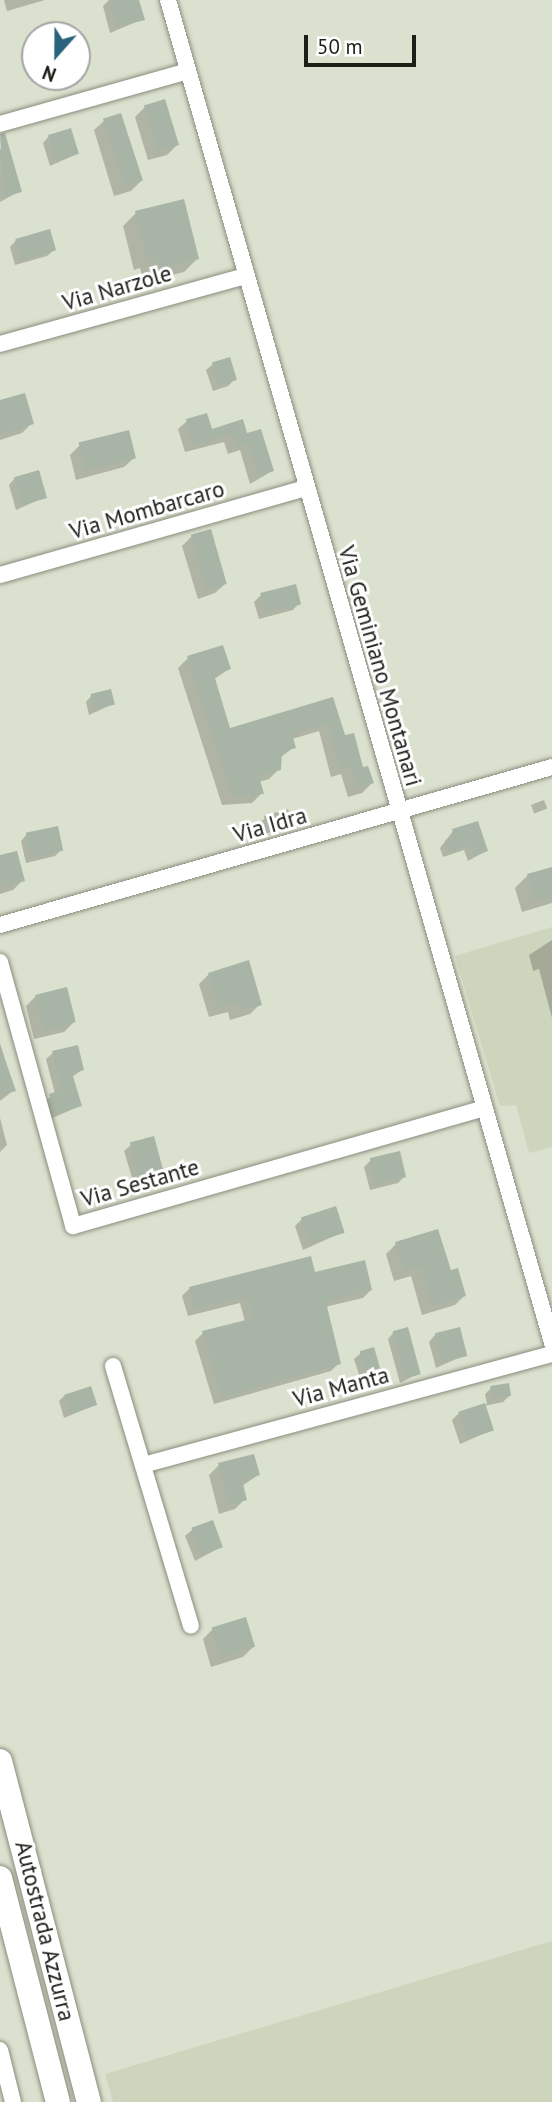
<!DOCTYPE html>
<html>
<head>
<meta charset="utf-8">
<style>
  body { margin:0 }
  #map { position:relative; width:552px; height:2102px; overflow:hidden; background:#dbe1cf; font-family:"PT Sans",sans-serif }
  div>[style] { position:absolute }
  .built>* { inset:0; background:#cdd5bd }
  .shadow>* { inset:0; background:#0003; transform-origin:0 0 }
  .building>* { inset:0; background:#a7b4a6; transform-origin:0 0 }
  .roads { filter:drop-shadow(0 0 2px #888e7d) drop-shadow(0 0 2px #888e7d) }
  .minor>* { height:16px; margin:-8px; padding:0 8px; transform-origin:8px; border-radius:8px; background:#fff }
  .highway>* { height:24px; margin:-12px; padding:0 12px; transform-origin:12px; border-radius:12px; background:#fff }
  span { translate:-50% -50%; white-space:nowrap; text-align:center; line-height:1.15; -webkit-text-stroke:6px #fff; paint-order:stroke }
  .street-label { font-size:23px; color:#1c1e18 }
  .north { position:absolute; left:21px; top:21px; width:70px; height:70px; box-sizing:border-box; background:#fff; border:2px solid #a4a5a3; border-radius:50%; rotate:201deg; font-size:19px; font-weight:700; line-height:28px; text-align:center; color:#1c1e18 }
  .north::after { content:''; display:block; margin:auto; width:24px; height:32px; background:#2a647c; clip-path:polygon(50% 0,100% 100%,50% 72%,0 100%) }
  .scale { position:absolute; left:304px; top:35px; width:112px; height:32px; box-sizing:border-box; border:4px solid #1c1e18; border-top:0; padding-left:9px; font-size:21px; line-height:24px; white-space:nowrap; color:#1c1e18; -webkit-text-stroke:5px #fff; paint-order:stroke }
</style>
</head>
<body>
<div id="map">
  <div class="built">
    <div style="clip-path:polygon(552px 927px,552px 1147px,529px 1153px,516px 1105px,500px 1106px,455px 956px)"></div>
    <div style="clip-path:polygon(552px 1941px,552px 2102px,113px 2102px,105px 2074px)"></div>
  </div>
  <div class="shadow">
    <div style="clip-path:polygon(4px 0,45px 0,7px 11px)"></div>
    <div style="clip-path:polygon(109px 0,137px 0,143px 19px,110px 33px,103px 6px)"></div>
    <div style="clip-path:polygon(145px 107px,177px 145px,167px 155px,148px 160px,135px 117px)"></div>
    <div style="clip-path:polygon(104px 121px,141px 181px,131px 191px,114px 196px,94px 130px)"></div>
    <div style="clip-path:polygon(49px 136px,77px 154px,50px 166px,43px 143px)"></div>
    <div style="clip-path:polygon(7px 147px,20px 191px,0 202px,0 149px)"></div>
    <div style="clip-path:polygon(136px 213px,197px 259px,184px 272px,143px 282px,140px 268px,134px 270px,123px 226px)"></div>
    <div style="clip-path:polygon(16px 240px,54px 250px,47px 256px,15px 265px,10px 247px)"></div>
    <div style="clip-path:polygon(213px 364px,235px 379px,228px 386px,213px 391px,206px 370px)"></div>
    <div style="clip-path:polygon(0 402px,32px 423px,22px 433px,0 440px)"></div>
    <div style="clip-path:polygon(187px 421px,210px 431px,246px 435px,272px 471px,250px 484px,240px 450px,228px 454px,224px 442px,185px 452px,178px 429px)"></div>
    <div style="clip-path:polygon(80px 445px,134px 458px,124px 467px,76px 480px,70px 455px)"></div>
    <div style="clip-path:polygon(15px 478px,45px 497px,16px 510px,9px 485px)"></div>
    <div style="clip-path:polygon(192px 536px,225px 584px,215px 593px,198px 599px,182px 546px)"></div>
    <div style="clip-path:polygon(295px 586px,299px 603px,293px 610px,259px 619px,254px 602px,260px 596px)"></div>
    <div style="clip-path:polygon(188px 658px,229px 669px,213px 680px,229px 730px,332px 699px,344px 737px,372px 783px,362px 793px,348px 797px,341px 774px,331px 777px,319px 731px,292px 739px,294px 747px,280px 758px,279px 769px,269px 779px,258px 782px,262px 793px,252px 803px,222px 805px,178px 668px)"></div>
    <div style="clip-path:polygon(92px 695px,113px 704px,89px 715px,86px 702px)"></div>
    <div style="left:544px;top:800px;width:9px;height:14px;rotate:69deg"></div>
    <div style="clip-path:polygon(265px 818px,290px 823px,262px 836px,258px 825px)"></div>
    <div style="clip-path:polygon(453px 831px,486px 851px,468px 861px,464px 850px,443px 857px,440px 848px)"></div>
    <div style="clip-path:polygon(27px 834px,61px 850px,55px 856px,26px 863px,21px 841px)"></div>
    <div style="clip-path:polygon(0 857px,23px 880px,13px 890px,0 894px)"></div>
    <div style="clip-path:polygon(552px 868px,552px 903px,522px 912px,515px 888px,528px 875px)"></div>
    <div style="clip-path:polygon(552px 940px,552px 1018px,539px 969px,533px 971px,529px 955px)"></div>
    <div style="clip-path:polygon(209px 974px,260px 1004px,250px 1014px,230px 1020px,228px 1012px,209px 1017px,199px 984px)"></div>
    <div style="clip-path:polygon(36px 996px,74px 1022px,64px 1032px,34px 1039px,26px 1006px)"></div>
    <div style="clip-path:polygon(0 1043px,14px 1090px,0 1101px)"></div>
    <div style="clip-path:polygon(53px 1053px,82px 1070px,72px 1077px,80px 1106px,48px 1120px,43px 1102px,55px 1094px,46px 1059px)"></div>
    <div style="clip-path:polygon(0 1118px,7px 1145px,0 1152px)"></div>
    <div style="clip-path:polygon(131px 1145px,161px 1168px,133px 1181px,124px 1151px)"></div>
    <div style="clip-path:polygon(371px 1160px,405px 1176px,398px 1183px,370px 1190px,364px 1167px)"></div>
    <div style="clip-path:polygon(302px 1219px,343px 1232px,303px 1250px,295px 1226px)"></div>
    <div style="clip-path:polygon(396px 1244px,465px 1295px,455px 1305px,422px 1315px,411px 1276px,394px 1281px,386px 1254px)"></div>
    <div style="clip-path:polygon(314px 1275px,371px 1290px,363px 1298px,325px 1307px,339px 1363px,331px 1371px,214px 1404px,195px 1341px,203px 1333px,245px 1322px,240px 1303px,188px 1316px,182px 1296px,190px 1288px)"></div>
    <div style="clip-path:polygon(394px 1332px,419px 1373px,400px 1383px,388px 1339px)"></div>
    <div style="clip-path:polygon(435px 1335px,465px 1355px,436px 1368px,429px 1342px)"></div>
    <div style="clip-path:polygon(361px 1353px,378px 1368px,360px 1378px,354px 1359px)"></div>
    <div style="clip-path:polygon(491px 1388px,510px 1395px,503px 1402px,484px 1406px,492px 1430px,460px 1444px,452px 1420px,459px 1413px,487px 1404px,485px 1394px)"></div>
    <div style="clip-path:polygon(65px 1395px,95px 1405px,64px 1418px,59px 1401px)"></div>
    <div style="clip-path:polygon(219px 1465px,258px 1475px,242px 1486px,245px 1499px,235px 1509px,219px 1514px,209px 1475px)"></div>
    <div style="clip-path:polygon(192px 1530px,221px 1547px,195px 1561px,185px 1536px)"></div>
    <div style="clip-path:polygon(213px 1629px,253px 1647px,243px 1657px,211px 1667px,203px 1639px)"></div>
  </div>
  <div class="building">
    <div style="clip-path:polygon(109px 0,139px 0,145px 20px,117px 27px)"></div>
    <div style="left:165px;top:99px;width:48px;height:22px;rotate:73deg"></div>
    <div style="left:121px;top:113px;width:71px;height:19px;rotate:72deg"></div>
    <div style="left:71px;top:128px;width:27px;height:24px;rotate:73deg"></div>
    <div style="clip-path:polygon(5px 133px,22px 192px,4px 197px,0 134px)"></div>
    <div style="clip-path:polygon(184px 199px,199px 259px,156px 270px,153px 256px,147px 258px,135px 211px)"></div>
    <div style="left:50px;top:229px;width:22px;height:36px;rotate:74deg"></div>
    <div style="left:230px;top:357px;width:24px;height:19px;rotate:73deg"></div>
    <div style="clip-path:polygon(25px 393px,34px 424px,0 434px,0 400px)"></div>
    <div style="clip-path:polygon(207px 413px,212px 429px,243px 419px,247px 433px,261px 429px,274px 471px,258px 476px,248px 443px,236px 446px,233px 434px,193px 445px,186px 419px)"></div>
    <div style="left:129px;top:430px;width:29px;height:52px;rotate:76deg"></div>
    <div style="left:39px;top:470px;width:29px;height:26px;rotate:74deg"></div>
    <div style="left:211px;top:529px;width:57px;height:21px;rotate:74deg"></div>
    <div style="left:296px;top:584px;width:21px;height:37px;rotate:76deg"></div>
    <div style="clip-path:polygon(223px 645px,231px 669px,214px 675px,230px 728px,333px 697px,345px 735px,354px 733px,363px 767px,368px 766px,374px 783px,357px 788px,351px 766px,340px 769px,328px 723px,292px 734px,296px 748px,282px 752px,281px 770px,259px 776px,264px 794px,232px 796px,187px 656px)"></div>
    <div style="left:111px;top:689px;width:16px;height:21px;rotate:76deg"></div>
    <div style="left:288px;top:809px;width:15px;height:25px;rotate:74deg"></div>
    <div style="clip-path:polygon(478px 821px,488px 851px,474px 856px,471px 845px,449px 852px,445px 840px,454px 837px,452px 829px)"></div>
    <div style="left:58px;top:826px;width:25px;height:33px;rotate:78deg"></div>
    <div style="clip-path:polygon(17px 851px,25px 881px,0 887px,0 855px)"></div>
    <div style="clip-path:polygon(552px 867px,552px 896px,535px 901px,527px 874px)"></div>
    <div style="clip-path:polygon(249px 960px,262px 1005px,240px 1011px,237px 1003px,219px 1008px,208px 973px)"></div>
    <div style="left:67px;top:987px;width:36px;height:33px;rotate:76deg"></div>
    <div style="clip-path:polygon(0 1045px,16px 1091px,0 1095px)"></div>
    <div style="clip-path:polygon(78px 1045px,84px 1070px,72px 1073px,82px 1106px,55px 1114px,49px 1094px,62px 1090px,52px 1051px)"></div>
    <div style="left:154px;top:1136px;width:34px;height:25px;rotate:75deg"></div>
    <div style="left:400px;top:1151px;width:27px;height:31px;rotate:77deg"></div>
    <div style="left:336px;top:1206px;width:28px;height:37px;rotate:72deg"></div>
    <div style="clip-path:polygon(438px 1229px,451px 1270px,458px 1268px,466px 1296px,432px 1306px,421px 1267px,404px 1272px,395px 1242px)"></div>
    <div style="clip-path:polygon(311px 1256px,315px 1272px,365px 1260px,372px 1290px,326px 1302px,341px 1364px,222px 1397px,202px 1331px,254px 1318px,248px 1296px,195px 1309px,189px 1287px)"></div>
    <div style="left:408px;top:1327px;width:49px;height:16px;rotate:75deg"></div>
    <div style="left:460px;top:1327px;width:30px;height:26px;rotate:76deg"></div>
    <div style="left:374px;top:1347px;width:22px;height:15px;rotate:74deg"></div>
    <div style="left:509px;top:1383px;width:13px;height:19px;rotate:81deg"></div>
    <div style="left:91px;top:1386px;width:20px;height:28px;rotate:72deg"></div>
    <div style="left:485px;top:1403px;width:29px;height:28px;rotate:72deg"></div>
    <div style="clip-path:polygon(254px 1454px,260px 1475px,242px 1480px,247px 1500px,229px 1505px,218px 1463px)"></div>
    <div style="left:213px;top:1520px;width:29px;height:23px;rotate:70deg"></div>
    <div style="left:246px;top:1617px;width:31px;height:36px;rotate:73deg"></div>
  </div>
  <div class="roads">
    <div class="minor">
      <div style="left:168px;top:0;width:1397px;rotate:74.04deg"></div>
      <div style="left:0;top:124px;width:195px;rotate:-15.7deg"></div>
      <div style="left:0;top:344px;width:255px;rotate:-15.5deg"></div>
      <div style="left:0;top:575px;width:318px;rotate:-15.9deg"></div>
      <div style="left:0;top:925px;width:574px;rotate:-15.97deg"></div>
      <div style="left:0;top:962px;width:274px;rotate:74.5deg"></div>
      <div style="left:73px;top:1226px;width:428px;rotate:-16deg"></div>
      <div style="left:113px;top:1366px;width:271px;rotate:73.3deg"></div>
      <div style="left:143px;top:1465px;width:424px;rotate:-15.2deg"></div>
      <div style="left:0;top:2050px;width:54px;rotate:76deg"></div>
    </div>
    <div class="highway">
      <div style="left:0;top:1761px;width:352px;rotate:75.4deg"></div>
      <div style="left:0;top:1878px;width:231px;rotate:75.5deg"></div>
    </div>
  </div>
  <div class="street-label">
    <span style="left:117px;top:288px;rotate:-16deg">Via Narzole</span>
    <span style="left:147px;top:510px;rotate:-16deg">Via Mombarcaro</span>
    <span style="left:380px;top:666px;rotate:74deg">Via Geminiano Montanari</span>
    <span style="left:270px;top:825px;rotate:-16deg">Via Idra</span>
    <span style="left:140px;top:1183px;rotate:-16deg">Via Sestante</span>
    <span style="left:341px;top:1387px;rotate:-15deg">Via Manta</span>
    <span style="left:45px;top:1931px;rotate:76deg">Autostrada Azzurra</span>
  </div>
  <div class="north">N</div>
  <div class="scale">50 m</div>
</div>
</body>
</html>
